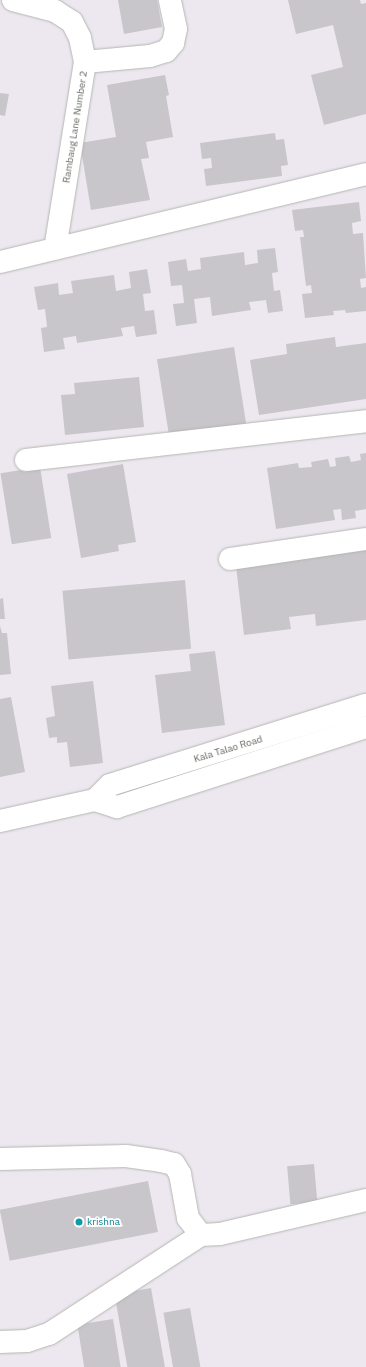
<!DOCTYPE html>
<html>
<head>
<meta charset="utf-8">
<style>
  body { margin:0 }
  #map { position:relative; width:366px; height:1367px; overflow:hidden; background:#ede8f0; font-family:"IBM Plex Sans",sans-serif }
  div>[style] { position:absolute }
  .building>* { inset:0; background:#c8c5cb; transform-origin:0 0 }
  .roads { filter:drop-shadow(0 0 1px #b3b6b0) drop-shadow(0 0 1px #b3b6b0) }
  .minor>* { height:22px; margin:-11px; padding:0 11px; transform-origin:11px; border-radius:11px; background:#fff }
  .dots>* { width:11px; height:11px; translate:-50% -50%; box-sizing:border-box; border:2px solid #fff; border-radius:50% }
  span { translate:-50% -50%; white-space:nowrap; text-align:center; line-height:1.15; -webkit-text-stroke:3.5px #fff; paint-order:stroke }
  .street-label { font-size:10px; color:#64665f }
  .culture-label { font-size:10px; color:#0d838f }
  .left { translate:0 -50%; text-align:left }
</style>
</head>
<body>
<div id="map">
  <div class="building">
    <div style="clip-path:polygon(118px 0,157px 0,162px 27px,124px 34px)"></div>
    <div style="clip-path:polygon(288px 0,360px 0,361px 4px,366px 3px,366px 114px,324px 125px,311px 75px,343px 67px,333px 25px,296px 34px)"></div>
    <div style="clip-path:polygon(165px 75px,169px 95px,166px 96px,173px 137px,146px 142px,149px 158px,141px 159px,150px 200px,91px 210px,80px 143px,116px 137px,107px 85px)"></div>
    <div style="clip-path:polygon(0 93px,9px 94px,5px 116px,0 115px)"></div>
    <div style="clip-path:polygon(275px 133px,276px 140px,284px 139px,288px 165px,281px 166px,282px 176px,206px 186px,204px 169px,212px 168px,211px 158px,202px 159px,200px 143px)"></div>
    <div style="clip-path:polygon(359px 202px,361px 221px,352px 223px,353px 234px,363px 233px,366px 278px,360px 279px,361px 288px,366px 287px,366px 311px,346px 313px,345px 310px,333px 311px,334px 315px,305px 318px,302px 294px,312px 293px,311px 285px,306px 286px,300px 237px,304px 237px,303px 230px,295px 231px,292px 210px)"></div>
    <div style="clip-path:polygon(275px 248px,278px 272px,272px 273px,274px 291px,280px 290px,283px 311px,268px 313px,266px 300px,249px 302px,251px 310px,212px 316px,210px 297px,194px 299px,197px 323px,176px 326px,173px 304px,184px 303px,182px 285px,171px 286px,168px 262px,186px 259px,188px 271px,201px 269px,200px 258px,244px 252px,245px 265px,258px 263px,257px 250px)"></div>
    <div style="clip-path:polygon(147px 269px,151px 293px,143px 294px,145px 311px,154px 310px,157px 334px,136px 337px,134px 326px,121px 328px,123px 336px,77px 343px,76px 336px,63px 338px,65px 349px,44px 352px,41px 328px,47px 327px,45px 309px,38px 310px,34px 287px,58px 283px,59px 295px,73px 293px,71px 281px,114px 275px,116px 291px,131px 288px,129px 272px)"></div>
    <div style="clip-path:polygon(335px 337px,336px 347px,366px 343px,366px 399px,259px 415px,250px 360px,287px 354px,286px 344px)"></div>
    <div style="left:234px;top:347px;width:79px;height:78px;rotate:81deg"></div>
    <div style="clip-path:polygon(139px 377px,144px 427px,65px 435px,61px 395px,75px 394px,74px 383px)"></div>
    <div style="clip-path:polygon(366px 453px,366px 509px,355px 511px,356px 518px,342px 520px,341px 509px,333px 510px,335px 520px,276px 529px,267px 468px,298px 463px,299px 468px,312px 467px,311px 462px,328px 459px,330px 467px,336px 466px,335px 458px,349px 456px,351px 462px,361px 460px,360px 454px)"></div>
    <div style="clip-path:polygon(123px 464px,136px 542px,118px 545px,119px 551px,81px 558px,67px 474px)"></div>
    <div style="left:40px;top:467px;width:72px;height:40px;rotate:81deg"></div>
    <div style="clip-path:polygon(366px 550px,366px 620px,316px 626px,315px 614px,289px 617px,291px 629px,244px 635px,236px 566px)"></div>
    <div style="left:185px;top:580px;width:69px;height:123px;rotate:85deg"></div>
    <div style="clip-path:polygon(3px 598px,5px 619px,0 619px,0 599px)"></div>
    <div style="clip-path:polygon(0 626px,2px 633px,7px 633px,11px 674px,0 675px)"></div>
    <div style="clip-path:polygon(215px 651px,225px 725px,162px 733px,155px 675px,191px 671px,189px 654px)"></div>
    <div style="clip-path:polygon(93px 681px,103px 763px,70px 767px,67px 742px,57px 743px,57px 737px,49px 738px,46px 718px,55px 716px,51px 686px)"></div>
    <div style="clip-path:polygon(11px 697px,25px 772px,0 777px,0 699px)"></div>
    <div style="left:314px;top:1164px;width:38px;height:27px;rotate:85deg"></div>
    <div style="left:148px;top:1181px;width:52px;height:151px;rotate:79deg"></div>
    <div style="left:151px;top:1288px;width:80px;height:37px;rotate:80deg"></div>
    <div style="left:190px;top:1308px;width:60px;height:27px;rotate:80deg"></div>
    <div style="left:113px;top:1319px;width:49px;height:36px;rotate:81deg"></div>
  </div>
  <div class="roads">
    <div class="minor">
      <div style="left:13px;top:0;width:43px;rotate:14.7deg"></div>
      <div style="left:55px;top:11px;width:20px;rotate:33deg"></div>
      <div style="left:72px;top:22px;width:18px;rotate:63deg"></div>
      <div style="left:80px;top:38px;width:25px;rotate:78deg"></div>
      <div style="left:85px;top:62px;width:189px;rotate:99.1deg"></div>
      <div style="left:85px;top:62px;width:65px;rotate:-5.3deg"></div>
      <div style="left:150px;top:56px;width:17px;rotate:-17deg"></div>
      <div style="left:166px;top:51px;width:11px;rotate:-49deg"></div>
      <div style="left:173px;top:43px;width:14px;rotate:-78deg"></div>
      <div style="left:176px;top:29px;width:30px;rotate:-102deg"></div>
      <div style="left:0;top:262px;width:376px;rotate:-13.5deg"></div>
      <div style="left:26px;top:460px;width:342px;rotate:-6.5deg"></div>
      <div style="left:230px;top:559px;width:137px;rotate:-8.4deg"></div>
      <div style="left:95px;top:800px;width:21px;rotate:-45deg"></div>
      <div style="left:110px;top:785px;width:268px;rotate:-17.4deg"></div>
      <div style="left:0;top:821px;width:97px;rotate:-12.5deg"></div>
      <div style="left:95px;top:800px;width:23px;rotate:18deg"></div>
      <div style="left:117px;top:807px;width:262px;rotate:-17.8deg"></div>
      <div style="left:0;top:1159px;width:126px;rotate:-1.4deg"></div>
      <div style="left:126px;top:1156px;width:35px;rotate:8deg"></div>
      <div style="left:161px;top:1161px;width:13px;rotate:13deg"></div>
      <div style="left:174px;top:1164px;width:12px;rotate:59deg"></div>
      <div style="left:180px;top:1174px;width:45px;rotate:79.7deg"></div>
      <div style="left:188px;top:1218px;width:21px;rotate:53deg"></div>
      <div style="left:201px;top:1235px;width:19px;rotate:-3deg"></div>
      <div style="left:220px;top:1234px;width:150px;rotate:-13.1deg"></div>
      <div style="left:0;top:1342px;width:27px;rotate:-2deg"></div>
      <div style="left:27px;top:1341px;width:23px;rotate:-18deg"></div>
      <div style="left:49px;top:1334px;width:181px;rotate:-33.1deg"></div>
    </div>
  </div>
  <div class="dots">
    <div style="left:79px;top:1222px;background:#0f9aa8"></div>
  </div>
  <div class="street-label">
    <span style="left:75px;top:127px;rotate:-81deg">Rambaug Lane Number 2</span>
    <span style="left:228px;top:749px;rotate:-17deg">Kala Talao Road</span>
  </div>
  <div class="culture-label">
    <span class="left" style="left:87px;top:1222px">krishna</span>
  </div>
</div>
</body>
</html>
